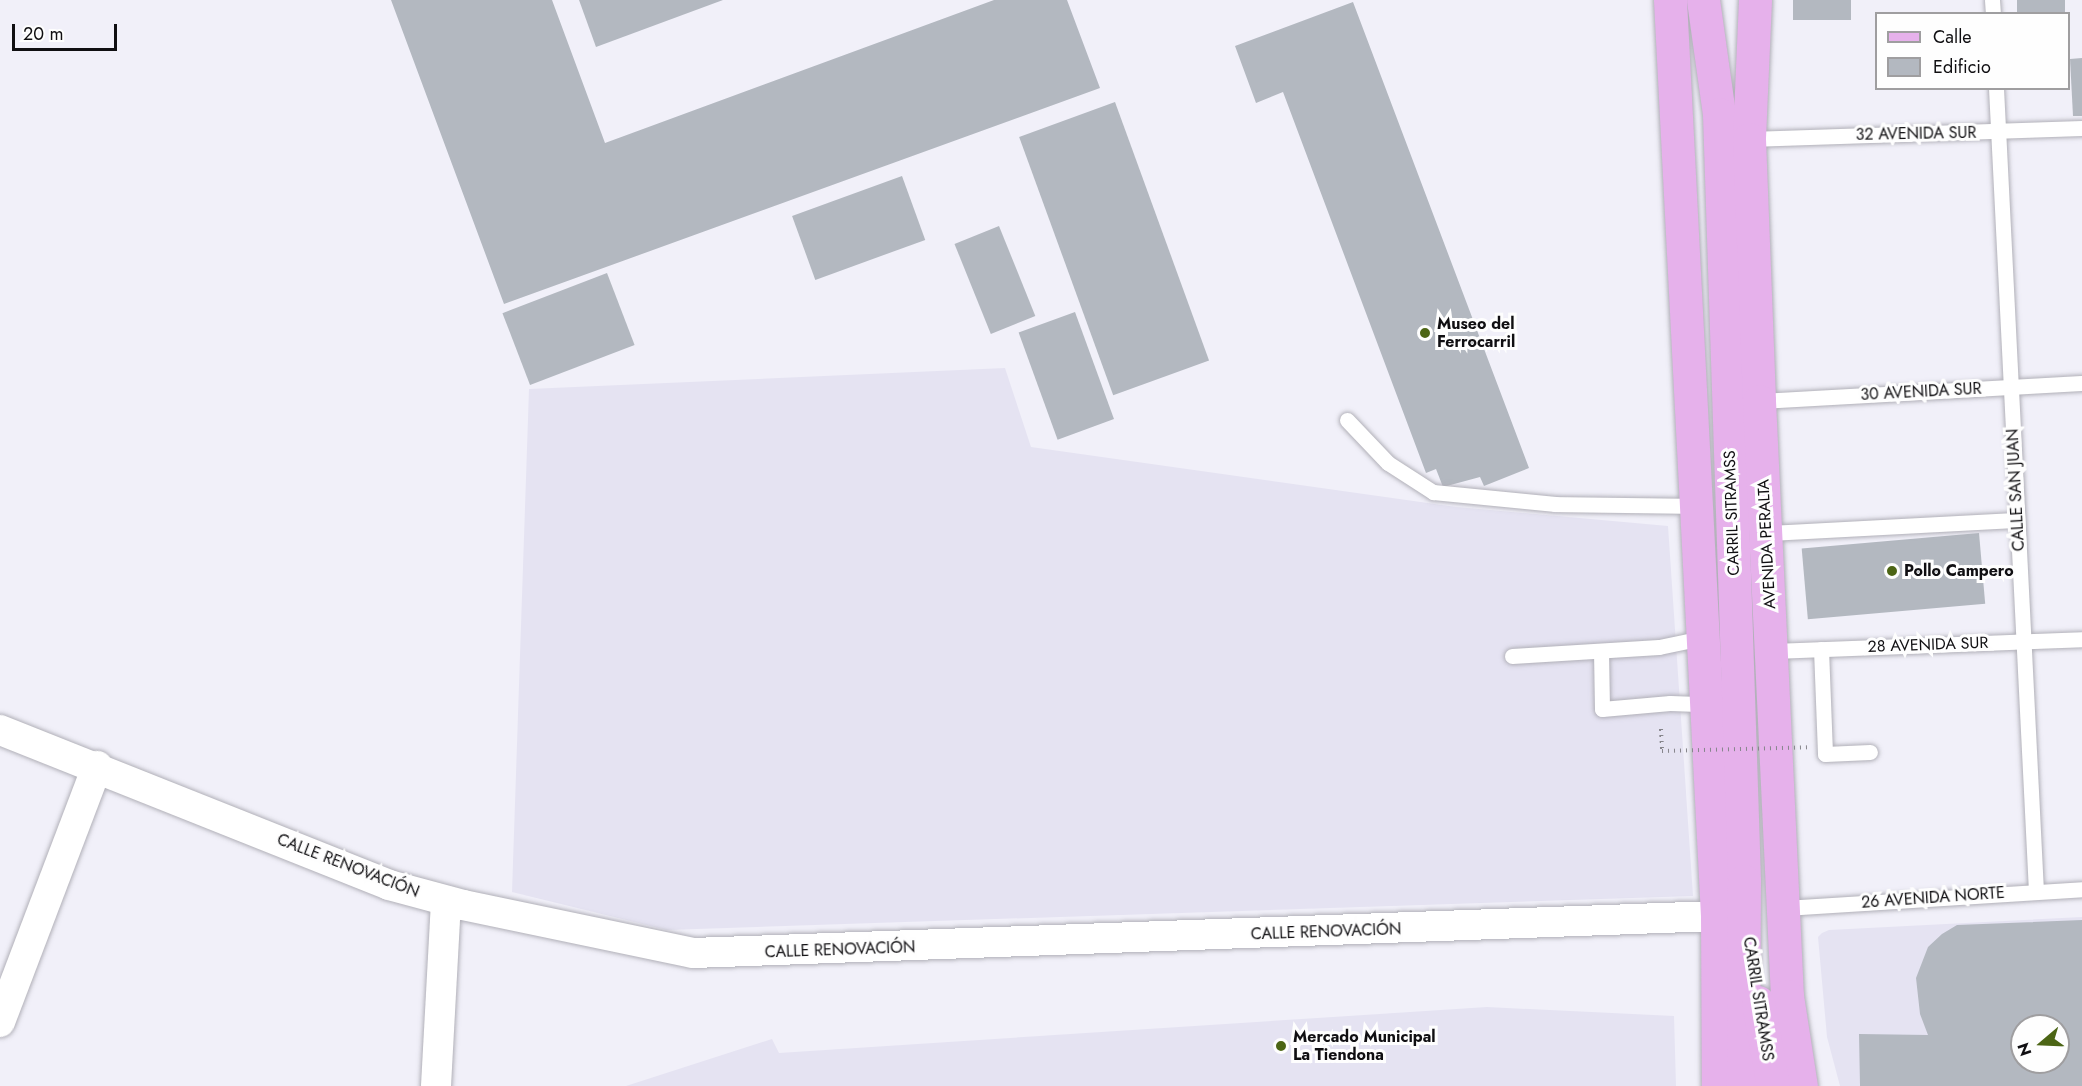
<!DOCTYPE html>
<html>
<head>
<meta charset="utf-8">
<style>
  body { margin:0 }
  #map { position:relative; width:2082px; height:1086px; overflow:hidden; background:#f1f0f9; font-family:Jost,sans-serif }
  div>[style] { position:absolute }
  .built>* { inset:0; background:#e5e3f2 }
  .building>* { inset:0; background:#b3b8c0; transform-origin:0 0 }
  .path>* { height:4px; margin-top:-2px; transform-origin:0; background:repeating-linear-gradient(90deg,#86858b 0 1.5px,transparent 0 6px) }
  .roads { filter:drop-shadow(0 0 2px #b1b0b8) drop-shadow(0 0 2px #b1b0b8) }
  .lane>* { height:15px; margin:-7.5px; padding:0 7.5px; transform-origin:7.5px; border-radius:7.5px; background:#fff }
  .street>* { height:30px; margin:-15px; padding:0 15px; transform-origin:15px; border-radius:15px; background:#fff }
  .primary>* { height:33px; margin:-16.5px; padding:0 16.5px; transform-origin:16.5px; border-radius:16.5px; background:#e6b1eb }
  .path-bridge>* { height:4px; margin-top:-2px; transform-origin:0; background:repeating-linear-gradient(90deg,#86858b 0 1.5px,transparent 0 6px) }
  .dots>* { width:16px; height:16px; translate:-50% -50%; box-sizing:border-box; border:3px solid #fefefe; border-radius:50% }
  span { translate:-50% -50%; white-space:nowrap; text-align:center; line-height:1.15; -webkit-text-stroke:6px #fefefe; paint-order:stroke }
  .street-label { font-size:16px; color:#100f12 }
  .poi-label { font-size:16px; color:#100f12; font-weight:700 }
  .left { translate:0 -50%; text-align:left }
  .legend { position:absolute; left:1875px; top:12px; width:195px; height:78px; box-sizing:border-box; background:#fefefe; border:2px solid #9f9ea0; margin:0; padding:8px 10px; list-style:none; font-size:18px; color:#100f12 }
  .legend li { display:flex; align-items:center; gap:12px; height:30px }
  .legend b { width:30px; border:2px solid #9f9ea0 }
  .north { position:absolute; left:2010px; top:1014px; width:60px; height:60px; box-sizing:border-box; background:#fefefe; border:2px solid #9f9ea0; border-radius:50%; rotate:251deg; font-size:16px; font-weight:700; line-height:24px; text-align:center; color:#100f12 }
  .north::after { content:''; display:block; margin:auto; width:21px; height:27px; background:#4c6515; clip-path:polygon(50% 0,100% 100%,50% 72%,0 100%) }
  .scale { position:absolute; left:12px; top:24px; width:105px; height:27px; box-sizing:border-box; border:3px solid #100f12; border-top:0; padding-left:8px; font-size:18px; line-height:21px; white-space:nowrap; color:#100f12; -webkit-text-stroke:4px #fefefe; paint-order:stroke }
</style>
</head>
<body>
<div id="map">
  <div class="built">
    <div style="clip-path:polygon(1005px 368px,1031px 447px,1456px 507px,1668px 526px,1693px 896px,667px 930px,512px 892px,529px 389px)"></div>
    <div style="clip-path:polygon(evenodd,2082px 917px,2082px 1086px,1840px 1086px,1827px 1037px,1818px 937px,1822px 933px,1829px 930px,2082px 917px,2022px 1026px,2058px 1026px,2058px 1062px,2022px 1062px,2022px 1026px)"></div>
    <div style="clip-path:polygon(1487px 1007px,1674px 1016px,1676px 1086px,626px 1086px,772px 1039px,779px 1053px)"></div>
  </div>
  <div class="building">
    <div style="clip-path:polygon(391px 0,552px 0,605px 143px,994px 0,1067px 0,1100px 88px,504px 304px)"></div>
    <div style="clip-path:polygon(579px 0,723px 0,596px 47px)"></div>
    <div style="left:1793px;top:0;width:58px;height:20px"></div>
    <div style="left:2017px;top:0;width:48px;height:13px"></div>
    <div style="clip-path:polygon(1353px 2px,1529px 468px,1484px 486px,1480px 477px,1443px 487px,1436px 469px,1426px 473px,1283px 92px,1256px 103px,1235px 46px)"></div>
    <div style="clip-path:polygon(2082px 58px,2082px 116px,2073px 116px,2070px 59px)"></div>
    <div style="left:1115px;top:102px;width:275px;height:102px;rotate:70deg"></div>
    <div style="left:902px;top:176px;width:68px;height:117px;rotate:70deg"></div>
    <div style="left:999px;top:226px;width:97px;height:48px;rotate:68deg"></div>
    <div style="left:607px;top:273px;width:77px;height:112px;rotate:69deg"></div>
    <div style="left:1075px;top:312px;width:114px;height:60px;rotate:70deg"></div>
    <div style="left:1979px;top:533px;width:71px;height:178px;rotate:85deg"></div>
    <div style="clip-path:polygon(evenodd,2082px 920px,2082px 1086px,1860px 1086px,1859px 1034px,1928px 1035px,1920px 1014px,1916px 978px,1928px 947px,1942px 934px,1957px 925px,2082px 920px,2022px 1026px,2058px 1026px,2058px 1062px,2022px 1062px,2022px 1026px)"></div>
  </div>
  <div class="path">
    <div style="left:1661px;top:729px;width:22px;rotate:87deg"></div>
  </div>
  <div class="roads">
    <div class="lane">
      <div style="left:1992px;top:0;width:14px;rotate:86deg"></div>
      <div style="left:1996px;top:88px;width:804px;rotate:87.15deg"></div>
      <div style="left:1749px;top:139px;width:333px;rotate:-1.9deg"></div>
      <div style="left:1759px;top:401px;width:324px;rotate:-3.2deg"></div>
      <div style="left:1347px;top:420px;width:59px;rotate:46.4deg"></div>
      <div style="left:1388px;top:463px;width:54px;rotate:32.8deg"></div>
      <div style="left:1433px;top:492px;width:123px;rotate:5.6deg"></div>
      <div style="left:1555px;top:504px;width:140px;rotate:0.8deg"></div>
      <div style="left:1767px;top:533px;width:250px;rotate:-3deg"></div>
      <div style="left:1821px;top:649px;width:105px;rotate:87.8deg"></div>
      <div style="left:1825px;top:754px;width:45px;rotate:-2.5deg"></div>
      <div style="left:1601px;top:651px;width:58px;rotate:89deg"></div>
      <div style="left:1602px;top:709px;width:68px;rotate:-5deg"></div>
      <div style="left:1670px;top:703px;width:36px;rotate:2deg"></div>
      <div style="left:1773px;top:651px;width:309px;rotate:-2.2deg"></div>
      <div style="left:1512px;top:656px;width:147px;rotate:-3.5deg"></div>
      <div style="left:1659px;top:647px;width:44px;rotate:-11.8deg"></div>
      <div style="left:1784px;top:908px;width:299px;rotate:-3.6deg"></div>
    </div>
    <div class="street">
      <div style="left:0;top:730px;width:419px;rotate:21.7deg"></div>
      <div style="left:389px;top:885px;width:77px;rotate:15.1deg"></div>
      <div style="left:463px;top:905px;width:235px;rotate:11.8deg"></div>
      <div style="left:693px;top:953px;width:1025px;rotate:-2.07deg"></div>
      <div style="left:0;top:1022px;width:274px;rotate:-69.2deg"></div>
      <div style="left:436px;top:1086px;width:185px;rotate:-86.9deg"></div>
    </div>
    <div class="primary">
      <div style="left:1670px;top:0;width:917px;rotate:87.06deg"></div>
      <div style="left:1717px;top:916px;width:170px;rotate:89.7deg"></div>
      <div style="left:1703px;top:0;width:115px;rotate:82deg"></div>
      <div style="left:1719px;top:114px;width:767px;rotate:88.13deg"></div>
      <div style="left:1744px;top:881px;width:205px;rotate:90.3deg"></div>
      <div style="left:1755px;top:0;width:139px;rotate:92.5deg"></div>
      <div style="left:1749px;top:139px;width:262px;rotate:87.8deg"></div>
      <div style="left:1759px;top:401px;width:596px;rotate:87.31deg"></div>
      <div style="left:1787px;top:996px;width:91px;rotate:81.2deg"></div>
      <div style="left:1758px;top:1002px;width:85px;rotate:79.9deg"></div>
    </div>
  </div>
  <div class="path-bridge">
    <div style="left:1662px;top:751px;width:148px;rotate:-1.5deg"></div>
  </div>
  <div class="dots">
    <div style="left:1425px;top:333px;background:#4c6515"></div>
    <div style="left:1892px;top:571px;background:#4c6515"></div>
    <div style="left:1281px;top:1046px;background:#4c6515"></div>
  </div>
  <div class="street-label">
    <span style="left:1916px;top:134px;rotate:-1deg">32 AVENIDA SUR</span>
    <span style="left:1921px;top:392px;rotate:-3deg">30 AVENIDA SUR</span>
    <span style="left:2016px;top:490px;rotate:-93deg">CALLE SAN JUAN</span>
    <span style="left:1732px;top:513px;rotate:-92deg">CARRIL SITRAMSS</span>
    <span style="left:1767px;top:544px;rotate:-93deg">AVENIDA PERALTA</span>
    <span style="left:1928px;top:645px;rotate:-2deg">28 AVENIDA SUR</span>
    <span style="left:348px;top:866px;rotate:21deg">CALLE RENOVACIÓN</span>
    <span style="left:1933px;top:898px;rotate:-4deg">26 AVENIDA NORTE</span>
    <span style="left:1326px;top:932px;rotate:-2deg">CALLE RENOVACIÓN</span>
    <span style="left:840px;top:950px;rotate:-2deg">CALLE RENOVACIÓN</span>
    <span style="left:1758px;top:999px;rotate:81deg">CARRIL SITRAMSS</span>
  </div>
  <div class="poi-label">
    <span class="left" style="left:1437px;top:333px">Museo del<br>Ferrocarril</span>
    <span class="left" style="left:1904px;top:571px">Pollo Campero</span>
    <span class="left" style="left:1293px;top:1046px">Mercado Municipal<br>La Tiendona</span>
  </div>
  <ul class="legend">
  <li><b style="height:8px;background:#e6b1eb"></b>Calle</li>
  <li><b style="height:16px;background:#b3b8c0"></b>Edificio</li>
  </ul>
  <div class="north">N</div>
  <div class="scale">20 m</div>
</div>
</body>
</html>
